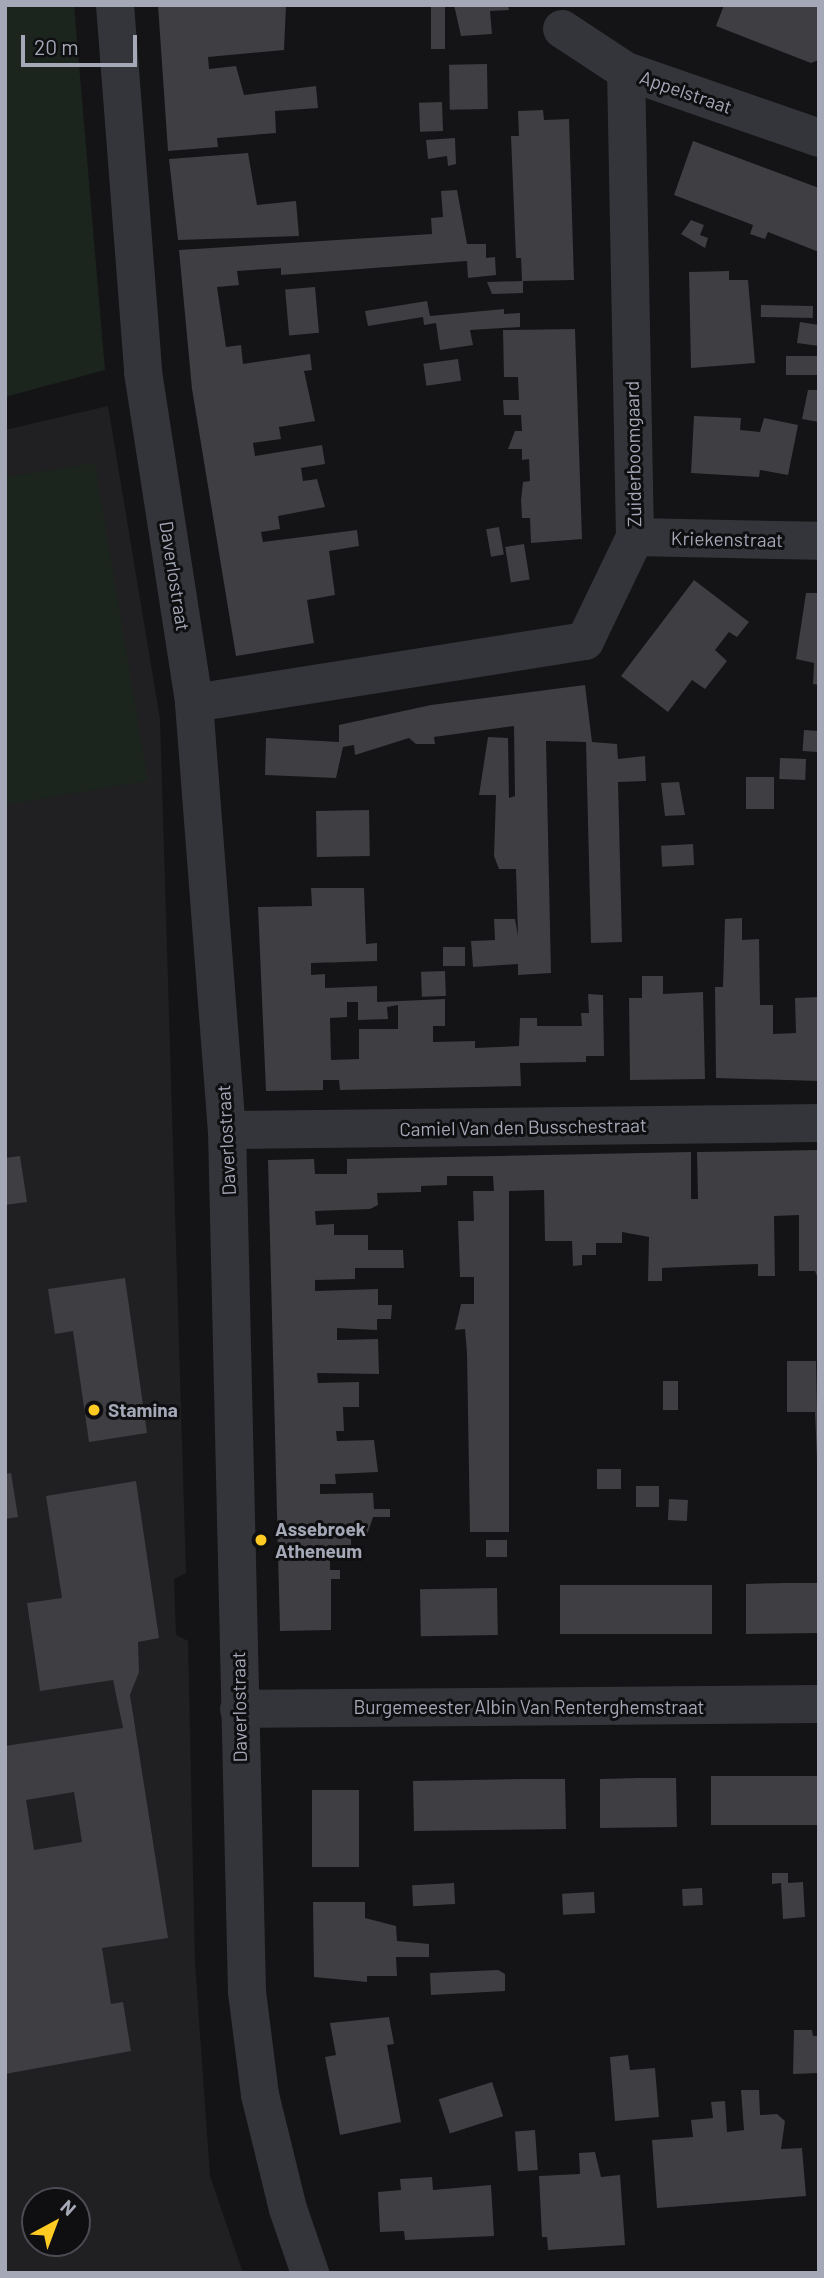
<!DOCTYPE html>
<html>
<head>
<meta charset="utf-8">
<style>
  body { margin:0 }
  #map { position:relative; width:824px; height:2278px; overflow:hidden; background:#141416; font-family:Barlow,sans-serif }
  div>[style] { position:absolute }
  .built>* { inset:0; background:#202023 }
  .green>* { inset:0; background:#1b241d }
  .building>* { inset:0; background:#3e3e43; transform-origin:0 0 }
  .street>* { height:38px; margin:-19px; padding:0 19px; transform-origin:19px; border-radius:19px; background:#34353b }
  .dots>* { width:19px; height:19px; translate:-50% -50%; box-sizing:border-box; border:4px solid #0f0f11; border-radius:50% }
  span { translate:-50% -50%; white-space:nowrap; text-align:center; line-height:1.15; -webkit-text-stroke:6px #0f0f11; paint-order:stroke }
  .street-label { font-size:19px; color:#a4a8b7 }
  .poi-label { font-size:19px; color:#a4a8b7; font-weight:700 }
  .left { translate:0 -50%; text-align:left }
  .frame { position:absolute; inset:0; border:7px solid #a4a8b7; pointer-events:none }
  .north { position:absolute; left:21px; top:2187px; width:70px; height:70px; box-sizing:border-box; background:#0f0f11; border:2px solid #4b4c53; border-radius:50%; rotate:41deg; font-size:19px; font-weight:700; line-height:28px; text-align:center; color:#a4a8b7 }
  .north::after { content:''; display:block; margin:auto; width:24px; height:32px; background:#ffcb22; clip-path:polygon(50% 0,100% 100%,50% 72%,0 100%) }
  .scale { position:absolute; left:21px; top:35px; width:116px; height:32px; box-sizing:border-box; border:4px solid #a4a8b7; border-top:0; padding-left:9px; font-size:21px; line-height:24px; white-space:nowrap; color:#a4a8b7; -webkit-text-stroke:5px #0f0f11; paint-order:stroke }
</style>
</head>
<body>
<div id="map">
  <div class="built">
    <div style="clip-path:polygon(evenodd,108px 406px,160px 719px,186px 1573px,174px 1579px,176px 1635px,188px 1641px,195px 1963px,210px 2176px,243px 2273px,5px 2273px,5px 430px,108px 406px,35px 2201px,77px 2201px,77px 2243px,35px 2243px,35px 2201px)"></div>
  </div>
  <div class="green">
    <div style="clip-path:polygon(5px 5px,74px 5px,105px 370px,5px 397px)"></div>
    <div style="clip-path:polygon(95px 463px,148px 781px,5px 805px,5px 477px)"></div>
  </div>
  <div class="building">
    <div style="clip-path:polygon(158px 5px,286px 5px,284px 50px,208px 57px,209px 69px,236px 66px,244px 95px,316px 86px,318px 108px,275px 111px,276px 133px,217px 138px,218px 147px,168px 151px)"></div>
    <div style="left:431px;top:5px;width:14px;height:44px"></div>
    <div style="clip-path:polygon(454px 5px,508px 5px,509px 10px,490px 11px,492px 34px,461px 36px)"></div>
    <div style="clip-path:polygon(724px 5px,819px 5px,819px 60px,811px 63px,716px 26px)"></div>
    <div style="left:487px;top:64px;width:45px;height:38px;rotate:89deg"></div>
    <div style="left:442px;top:102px;width:29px;height:23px;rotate:88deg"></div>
    <div style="clip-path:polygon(543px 110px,544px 120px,569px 119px,574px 280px,522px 281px,521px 258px,516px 258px,511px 136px,519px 136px,518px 111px)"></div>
    <div style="clip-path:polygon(455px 138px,456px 164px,448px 166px,447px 156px,428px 159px,426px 140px)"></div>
    <div style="clip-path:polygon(693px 141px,819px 188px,819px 252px,768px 232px,765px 239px,750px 234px,753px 225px,674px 195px)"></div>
    <div style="clip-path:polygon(248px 153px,257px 205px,296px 201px,299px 236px,178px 240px,169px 159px)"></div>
    <div style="clip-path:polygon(457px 190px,467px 244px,486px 244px,486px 258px,495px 257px,496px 275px,468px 278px,467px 261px,281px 275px,281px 268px,237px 271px,239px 285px,217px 287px,226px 347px,241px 345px,243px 364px,310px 354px,312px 370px,304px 371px,315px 421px,279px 427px,281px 439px,253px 443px,255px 456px,322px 445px,325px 464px,301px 468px,303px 481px,317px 479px,325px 507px,278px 516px,280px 529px,261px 532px,263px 542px,357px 530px,359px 546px,329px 551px,335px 595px,307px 600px,314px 643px,236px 656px,192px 389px,179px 250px,432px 234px,431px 218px,443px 217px,441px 191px)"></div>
    <div style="clip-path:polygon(691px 220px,704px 225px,700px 235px,708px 238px,705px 248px,681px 234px)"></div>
    <div style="clip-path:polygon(729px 271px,729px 280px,748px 280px,755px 363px,691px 368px,689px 272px)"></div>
    <div style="clip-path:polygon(523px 281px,523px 293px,492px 294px,487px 282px)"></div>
    <div style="left:315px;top:287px;width:46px;height:30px;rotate:85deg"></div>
    <div style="clip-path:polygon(427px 301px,430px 316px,504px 309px,504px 314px,520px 313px,520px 327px,470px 330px,473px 345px,440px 350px,436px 323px,424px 325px,423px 317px,368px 326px,365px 311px)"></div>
    <div style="left:761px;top:305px;width:52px;height:12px;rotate:1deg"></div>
    <div style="clip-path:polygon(800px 322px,819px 325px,819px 346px,797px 343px)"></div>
    <div style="clip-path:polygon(575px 329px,582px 539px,531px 543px,530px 518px,522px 518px,521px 500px,523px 482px,530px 481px,529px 459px,522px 460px,522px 449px,508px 449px,515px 431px,522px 431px,521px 415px,504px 415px,503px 400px,519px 400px,518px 377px,504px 377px,503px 330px)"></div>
    <div style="left:819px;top:356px;width:19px;height:33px;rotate:90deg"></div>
    <div style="left:458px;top:359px;width:22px;height:35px;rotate:82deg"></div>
    <div style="clip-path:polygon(808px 390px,819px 390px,819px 422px,802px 419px)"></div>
    <div style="clip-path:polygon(694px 416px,741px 418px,740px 430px,760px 432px,764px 418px,798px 425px,788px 475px,760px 470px,759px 477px,691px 473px)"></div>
    <div style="left:499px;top:527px;width:28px;height:13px;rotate:80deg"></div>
    <div style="left:524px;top:544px;width:36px;height:19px;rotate:81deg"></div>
    <div style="clip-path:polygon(694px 580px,749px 622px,737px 637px,729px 632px,715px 650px,727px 661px,705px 689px,692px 680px,668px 712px,621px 676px)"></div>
    <div style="clip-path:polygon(806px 593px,819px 593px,819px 685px,813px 684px,814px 663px,796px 659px)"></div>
    <div style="clip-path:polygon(585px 685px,592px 742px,617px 744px,618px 759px,645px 756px,646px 781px,618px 782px,622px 942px,591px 943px,586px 742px,546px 741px,551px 973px,518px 975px,518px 964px,473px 967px,471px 941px,495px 940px,494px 919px,515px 919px,518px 936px,516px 869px,499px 869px,494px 856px,496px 795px,479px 795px,488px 737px,508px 738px,509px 798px,515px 796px,514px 726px,434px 737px,435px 744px,416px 744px,409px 738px,355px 755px,354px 745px,343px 747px,336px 778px,265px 775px,266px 738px,339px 742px,339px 725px,431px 705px)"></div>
    <div style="left:804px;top:730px;width:15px;height:21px;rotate:4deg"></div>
    <div style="left:780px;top:758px;width:26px;height:21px;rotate:2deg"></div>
    <div style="left:746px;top:777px;width:28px;height:32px"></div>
    <div style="clip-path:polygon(679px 782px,685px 815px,665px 816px,661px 783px)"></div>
    <div style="left:369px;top:810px;width:46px;height:53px;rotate:89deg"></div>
    <div style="left:693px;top:844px;width:21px;height:32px;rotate:87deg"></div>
    <div style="clip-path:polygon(evenodd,311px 888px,364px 888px,366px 944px,377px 943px,377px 961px,311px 963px,311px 975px,325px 974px,325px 988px,377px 986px,377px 1002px,445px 999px,445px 1026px,433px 1026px,433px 1042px,475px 1041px,475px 1048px,519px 1046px,520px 1018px,537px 1018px,537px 1026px,582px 1026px,581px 1013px,589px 1013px,588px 994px,603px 995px,604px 1056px,586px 1056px,586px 1062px,520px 1063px,521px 1086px,340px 1090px,339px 1080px,323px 1080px,323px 1090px,266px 1091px,258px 907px,312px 906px,311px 888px,347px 1002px,358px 1002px,358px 1020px,388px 1019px,387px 1007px,398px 1005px,398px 1029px,359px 1029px,359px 1059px,331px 1060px,330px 1018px,347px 1017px,347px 1002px)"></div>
    <div style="clip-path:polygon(742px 918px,742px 940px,759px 939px,760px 1005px,773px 1005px,773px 1034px,796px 1033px,795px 998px,819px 997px,819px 1081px,716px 1078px,715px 987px,723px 987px,725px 919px)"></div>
    <div style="left:443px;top:947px;width:22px;height:19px"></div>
    <div style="left:445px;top:971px;width:25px;height:24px;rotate:88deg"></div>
    <div style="clip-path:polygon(642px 976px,663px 976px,663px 994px,703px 992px,705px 1079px,630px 1080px,629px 998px,642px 998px)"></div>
    <div style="clip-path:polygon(819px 1150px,819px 1281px,815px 1271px,799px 1271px,799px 1215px,774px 1216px,775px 1276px,758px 1276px,758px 1264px,729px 1265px,662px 1268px,662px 1281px,648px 1281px,649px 1237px,622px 1232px,622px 1243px,596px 1243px,596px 1255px,582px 1255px,582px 1265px,573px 1266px,572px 1241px,545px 1241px,544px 1190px,509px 1191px,509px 1532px,470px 1532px,467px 1353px,465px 1329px,455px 1330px,461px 1304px,474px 1304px,474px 1277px,460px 1277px,458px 1221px,474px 1221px,473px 1191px,494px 1191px,493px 1176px,447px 1176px,447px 1185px,421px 1186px,421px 1192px,377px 1193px,378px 1205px,370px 1209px,315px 1211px,316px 1225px,334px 1224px,334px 1235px,368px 1235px,368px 1250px,403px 1250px,404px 1268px,355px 1268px,355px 1279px,315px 1280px,315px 1291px,378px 1289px,378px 1305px,392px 1305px,391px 1319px,377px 1319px,377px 1330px,337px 1328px,337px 1340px,378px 1339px,379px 1374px,317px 1373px,318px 1383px,359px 1382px,359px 1407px,343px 1407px,344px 1431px,336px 1431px,337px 1441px,374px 1440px,378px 1472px,335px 1474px,336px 1484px,320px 1484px,320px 1494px,373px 1493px,374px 1509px,390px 1509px,390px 1517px,373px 1517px,367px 1535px,330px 1535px,351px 1538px,351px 1554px,330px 1554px,330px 1570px,340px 1570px,340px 1579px,331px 1579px,331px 1630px,280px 1631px,268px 1160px,314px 1159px,315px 1174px,347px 1174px,347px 1159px,691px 1152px,691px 1199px,698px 1199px,697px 1152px)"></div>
    <div style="clip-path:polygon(20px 1156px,27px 1202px,5px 1205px,5px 1158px)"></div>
    <div style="clip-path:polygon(125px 1278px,147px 1433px,89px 1442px,73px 1331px,55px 1334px,48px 1289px)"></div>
    <div style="clip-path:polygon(787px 1361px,816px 1361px,819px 1507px,815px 1412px,787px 1412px)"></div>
    <div style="left:663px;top:1381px;width:15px;height:29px"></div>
    <div style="left:621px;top:1469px;width:20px;height:24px;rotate:90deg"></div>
    <div style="clip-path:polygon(11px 1473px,18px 1517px,5px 1519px,5px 1474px)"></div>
    <div style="clip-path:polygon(evenodd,136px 1481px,159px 1638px,138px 1642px,139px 1672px,130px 1695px,168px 1938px,102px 1948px,111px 2004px,123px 2002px,131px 2051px,5px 2074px,5px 1746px,123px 1728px,113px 1680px,40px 1691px,27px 1603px,62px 1598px,46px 1496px,136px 1481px,74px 1792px,82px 1842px,34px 1850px,26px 1800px,74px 1792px)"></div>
    <div style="left:636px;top:1486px;width:23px;height:21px"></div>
    <div style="left:669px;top:1499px;width:19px;height:21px;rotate:3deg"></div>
    <div style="left:507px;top:1540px;width:17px;height:21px;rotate:90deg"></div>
    <div style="clip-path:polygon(785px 1583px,819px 1583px,819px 1633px,746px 1634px,746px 1584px)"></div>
    <div style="left:712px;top:1585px;width:49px;height:152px;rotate:90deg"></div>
    <div style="left:497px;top:1588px;width:47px;height:77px;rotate:89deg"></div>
    <div style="left:819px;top:1776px;width:49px;height:108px;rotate:90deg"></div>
    <div style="clip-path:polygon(638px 1778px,676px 1778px,677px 1827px,600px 1828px,600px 1779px)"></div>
    <div style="clip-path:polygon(526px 1779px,565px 1779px,566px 1829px,414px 1831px,413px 1781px)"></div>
    <div style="left:312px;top:1790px;width:47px;height:77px"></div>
    <div style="clip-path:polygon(772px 1873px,788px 1873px,788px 1883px,803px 1882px,805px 1917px,783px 1919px,781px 1883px,772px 1884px)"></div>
    <div style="left:454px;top:1883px;width:21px;height:42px;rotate:87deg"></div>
    <div style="left:702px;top:1888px;width:17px;height:20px;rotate:87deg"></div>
    <div style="left:594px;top:1892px;width:21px;height:32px;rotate:87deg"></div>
    <div style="clip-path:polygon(313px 1902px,365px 1902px,365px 1918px,396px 1926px,397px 1941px,429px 1944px,429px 1957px,396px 1957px,397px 1976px,367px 1976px,367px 1982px,314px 1977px)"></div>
    <div style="clip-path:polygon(498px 1970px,505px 1974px,505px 1991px,431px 1995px,430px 1973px)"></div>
    <div style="clip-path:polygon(389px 2017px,394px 2044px,387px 2045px,401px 2122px,340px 2135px,325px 2057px,336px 2055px,330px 2023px)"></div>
    <div style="clip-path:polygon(794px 2030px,812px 2030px,813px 2036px,819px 2036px,819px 2073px,793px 2074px)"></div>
    <div style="clip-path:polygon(628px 2055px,630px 2070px,655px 2068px,659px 2117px,615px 2121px,610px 2057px)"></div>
    <div style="left:492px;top:2082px;width:36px;height:56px;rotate:72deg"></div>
    <div style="clip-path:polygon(741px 2090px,759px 2090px,760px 2115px,777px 2114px,785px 2121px,781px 2149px,802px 2148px,806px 2196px,657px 2208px,652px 2140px,693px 2137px,691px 2120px,713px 2118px,711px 2102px,725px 2101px,727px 2132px,744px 2130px)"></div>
    <div style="left:535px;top:2130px;width:40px;height:20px;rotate:86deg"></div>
    <div style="clip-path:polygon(595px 2152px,601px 2177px,620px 2175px,625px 2245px,548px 2250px,547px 2237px,542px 2237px,539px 2176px,580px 2174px,579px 2153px)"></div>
    <div style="clip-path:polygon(432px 2177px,433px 2190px,491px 2185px,494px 2236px,405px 2240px,404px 2231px,380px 2232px,378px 2192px,401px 2190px,400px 2179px)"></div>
  </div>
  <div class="street">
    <div style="left:115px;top:5px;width:368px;rotate:85.6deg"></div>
    <div style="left:143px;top:372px;width:335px;rotate:81.2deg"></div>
    <div style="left:194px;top:703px;width:428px;rotate:85.6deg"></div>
    <div style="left:227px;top:1130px;width:862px;rotate:88.67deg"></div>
    <div style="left:247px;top:1992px;width:104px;rotate:82.8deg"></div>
    <div style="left:260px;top:2095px;width:117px;rotate:76.2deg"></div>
    <div style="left:288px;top:2209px;width:68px;rotate:71deg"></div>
    <div style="left:562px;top:29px;width:77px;rotate:33.3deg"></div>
    <div style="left:626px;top:71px;width:204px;rotate:19.1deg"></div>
    <div style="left:635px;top:537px;width:184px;rotate:1.2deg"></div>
    <div style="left:194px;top:703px;width:396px;rotate:-9deg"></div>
    <div style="left:585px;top:641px;width:115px;rotate:-64.3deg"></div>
    <div style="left:635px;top:537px;width:466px;rotate:-91.1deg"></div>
    <div style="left:227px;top:1130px;width:592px;rotate:-0.68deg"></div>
    <div style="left:239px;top:1709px;width:580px;rotate:-0.49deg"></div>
  </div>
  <div class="dots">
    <div style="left:94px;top:1410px;background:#ffcb22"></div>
    <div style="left:261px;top:1540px;background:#ffcb22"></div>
  </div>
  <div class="street-label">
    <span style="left:686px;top:92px;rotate:19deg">Appelstraat</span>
    <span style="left:633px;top:454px;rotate:-91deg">Zuiderboomgaard</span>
    <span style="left:727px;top:539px;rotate:1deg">Kriekenstraat</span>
    <span style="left:175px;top:576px;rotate:81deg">Daverlostraat</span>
    <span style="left:523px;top:1127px;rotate:-1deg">Camiel Van den Busschestraat</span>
    <span style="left:226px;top:1140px;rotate:-93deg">Daverlostraat</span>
    <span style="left:239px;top:1707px;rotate:-91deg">Daverlostraat</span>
    <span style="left:529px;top:1707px">Burgemeester Albin Van Renterghemstraat</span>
  </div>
  <div class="poi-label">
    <span class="left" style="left:108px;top:1410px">Stamina</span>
    <span class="left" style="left:275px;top:1540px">Assebroek<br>Atheneum</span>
  </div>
  <div class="frame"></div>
  <div class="north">N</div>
  <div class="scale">20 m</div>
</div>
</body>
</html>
